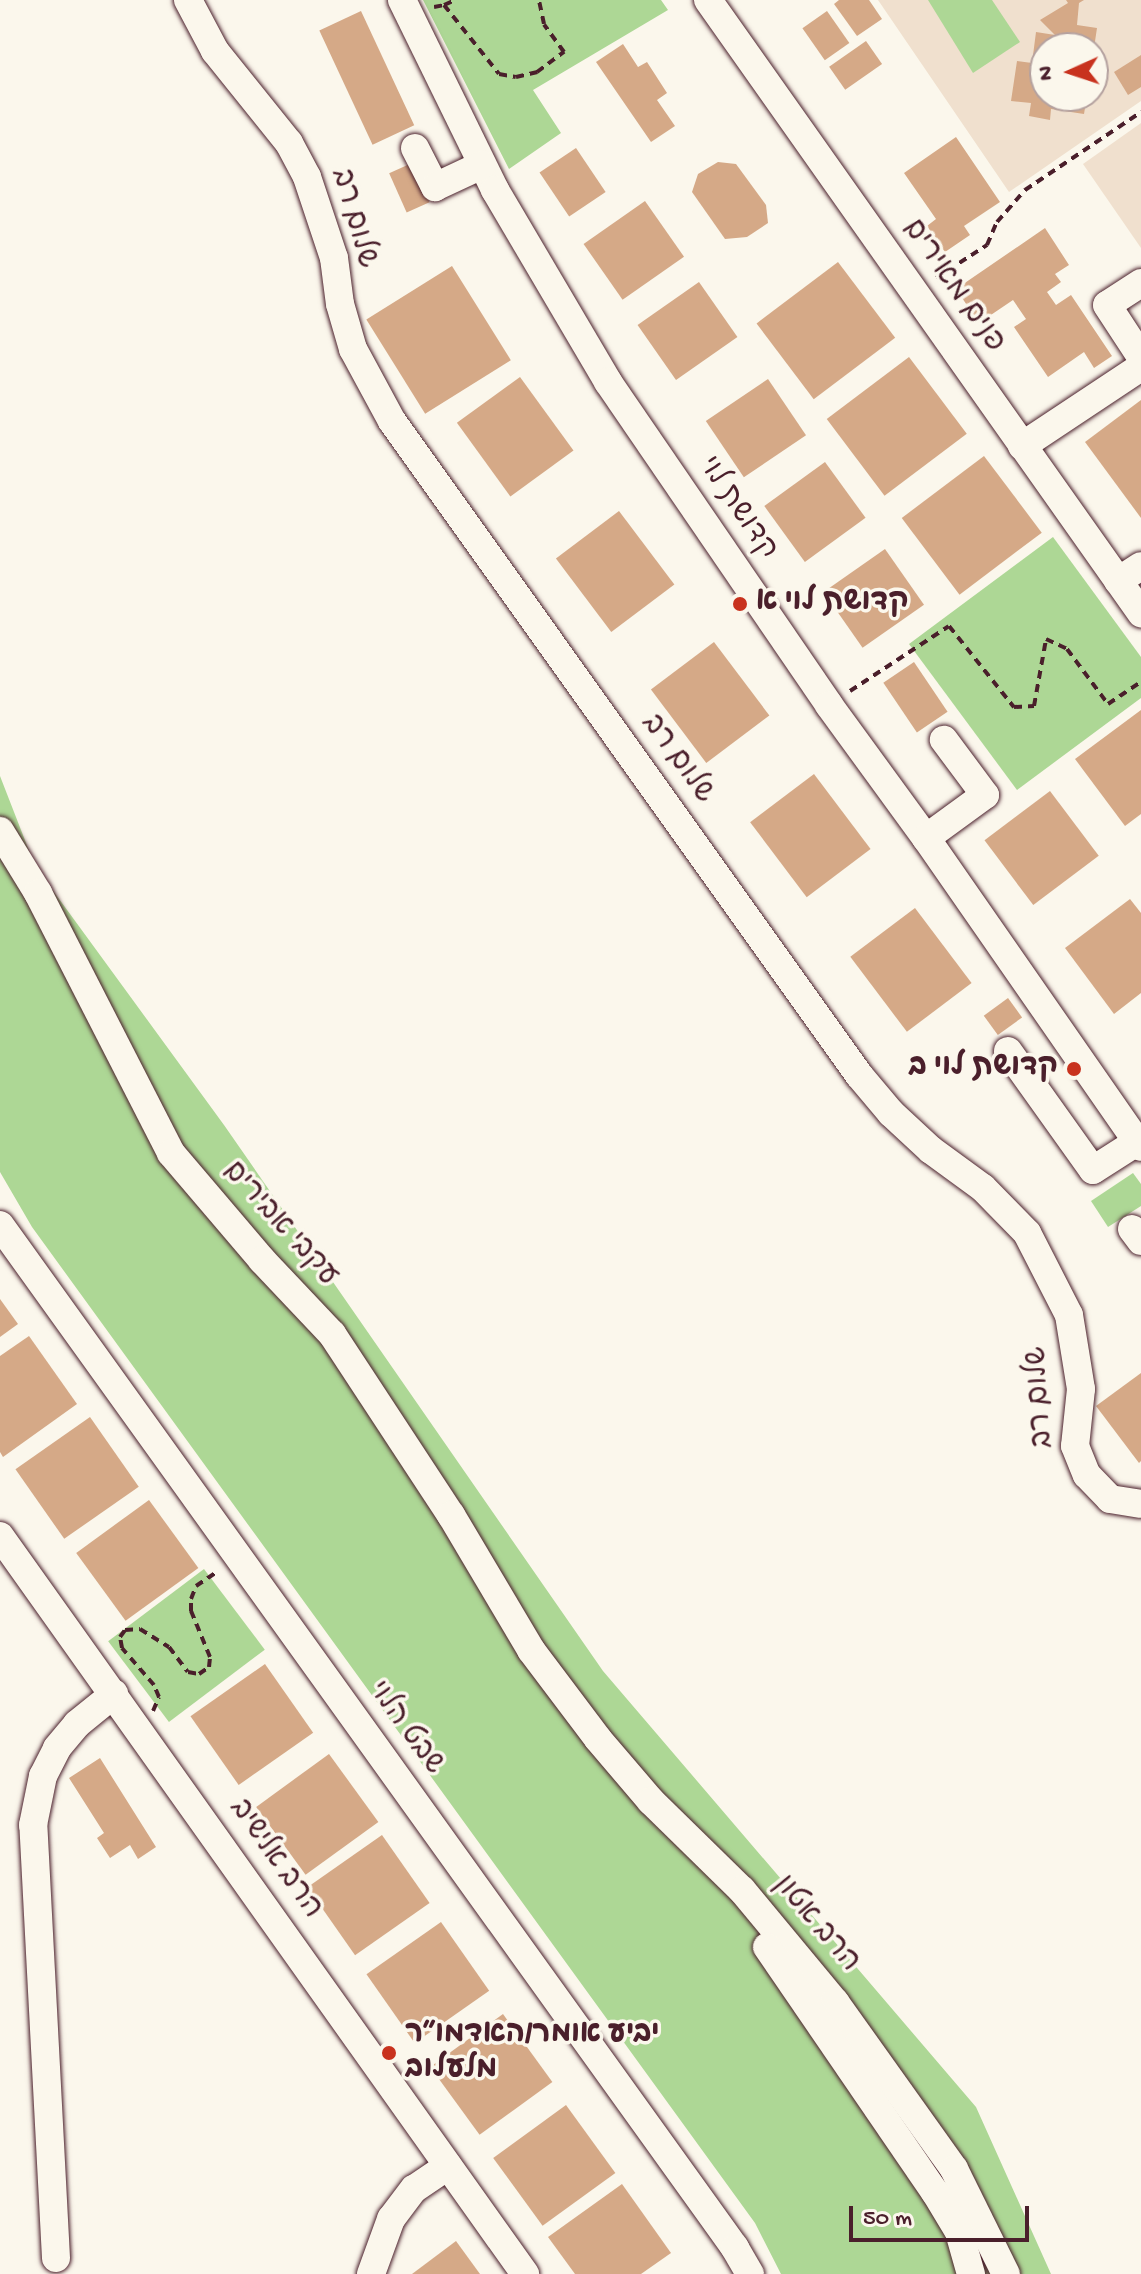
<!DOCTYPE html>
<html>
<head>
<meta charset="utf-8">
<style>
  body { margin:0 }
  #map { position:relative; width:1141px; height:2274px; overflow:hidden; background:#fbf7ec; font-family:"Gochi Hand","Playpen Sans Hebrew",sans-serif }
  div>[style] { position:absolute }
  .built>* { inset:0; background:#f0e0ce }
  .green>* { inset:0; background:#add795; transform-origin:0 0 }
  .building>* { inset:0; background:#d5a987; transform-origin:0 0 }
  .path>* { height:4px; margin-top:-2px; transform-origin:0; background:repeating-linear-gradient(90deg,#4a1f2b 0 8px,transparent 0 14px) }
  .roads { filter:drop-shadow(0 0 2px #4a1f2b) drop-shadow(0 0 2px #4a1f2b) }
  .minor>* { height:28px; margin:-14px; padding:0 14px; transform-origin:14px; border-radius:14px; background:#fbf7ec }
  .dots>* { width:22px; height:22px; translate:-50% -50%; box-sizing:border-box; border:4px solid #fbf7ec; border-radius:50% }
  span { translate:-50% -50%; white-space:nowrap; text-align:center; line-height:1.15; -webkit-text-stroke:7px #fbf7ec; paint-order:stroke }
  .street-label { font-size:30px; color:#4a1f2b }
  .poi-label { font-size:30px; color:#4a1f2b; font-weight:700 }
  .left { translate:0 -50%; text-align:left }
  .right { translate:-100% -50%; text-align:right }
  .north { position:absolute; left:1029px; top:32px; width:80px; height:80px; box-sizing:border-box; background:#fbf7ec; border:2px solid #b4a19f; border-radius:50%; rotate:267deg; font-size:22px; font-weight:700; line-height:32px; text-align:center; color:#4a1f2b }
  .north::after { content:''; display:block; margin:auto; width:28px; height:36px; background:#c8321e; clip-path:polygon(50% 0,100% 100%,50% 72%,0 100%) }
  .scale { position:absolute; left:849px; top:2206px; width:180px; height:36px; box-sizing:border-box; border:4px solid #4a1f2b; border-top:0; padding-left:10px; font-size:24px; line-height:28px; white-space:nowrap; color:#4a1f2b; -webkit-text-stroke:6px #fbf7ec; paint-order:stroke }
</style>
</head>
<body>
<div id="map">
  <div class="built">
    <div style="clip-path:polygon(evenodd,878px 0,1141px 0,1141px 101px,1009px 192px,878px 0,1045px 48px,1093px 48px,1093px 96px,1045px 96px,1045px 48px)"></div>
    <div style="clip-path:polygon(1141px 123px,1141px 248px,1083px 164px)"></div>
  </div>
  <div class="green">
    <div style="clip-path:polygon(423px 0,661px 0,668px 10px,533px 90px,561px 133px,509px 169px)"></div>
    <div style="clip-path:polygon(928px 0,992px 0,1020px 42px,973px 73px)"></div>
    <div style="clip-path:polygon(1053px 537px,1141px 657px,1141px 698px,1017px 790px,909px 644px)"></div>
    <div style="clip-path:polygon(0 776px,35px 866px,224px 1125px,603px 1671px,976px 2107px,1051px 2274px,781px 2274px,755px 2223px,32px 1227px,0 1172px)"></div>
    <div style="clip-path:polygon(1133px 1173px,1141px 1184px,1141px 1206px,1108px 1227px,1091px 1201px)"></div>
    <div style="left:204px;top:1569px;width:101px;height:120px;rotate:53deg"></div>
  </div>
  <div class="building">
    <div style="clip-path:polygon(839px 0,869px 0,882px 19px,857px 36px,834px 4px)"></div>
    <div style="clip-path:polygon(1066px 0,1084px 0,1079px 3px,1077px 25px,1097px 28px,1094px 48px,1045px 48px,1045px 96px,1087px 96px,1084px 114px,1051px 109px,1050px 120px,1029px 116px,1031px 103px,1011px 101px,1017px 61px,1032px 63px,1036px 32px,1055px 35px,1040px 20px,1068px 3px)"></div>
    <div style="left:361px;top:11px;width:126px;height:46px;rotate:65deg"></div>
    <div style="left:827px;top:11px;width:39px;height:30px;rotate:55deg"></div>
    <div style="left:866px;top:41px;width:28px;height:45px;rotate:55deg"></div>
    <div style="clip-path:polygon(623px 44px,638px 67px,647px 62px,667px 93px,657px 100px,675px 126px,651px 142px,596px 62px)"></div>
    <div style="clip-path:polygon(1141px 55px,1141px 87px,1128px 95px,1114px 72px)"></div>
    <div style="clip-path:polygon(956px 137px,1000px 202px,964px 226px,970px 235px,945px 252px,927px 226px,936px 219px,904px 173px)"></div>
    <div style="left:576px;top:148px;width:53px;height:44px;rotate:56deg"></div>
    <div style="clip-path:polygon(718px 162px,736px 164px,766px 205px,768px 223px,747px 237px,725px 239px,692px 192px,698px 174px)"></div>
    <div style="left:412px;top:163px;width:43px;height:25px;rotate:66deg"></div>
    <div style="left:645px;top:201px;width:68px;height:75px;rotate:55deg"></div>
    <div style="clip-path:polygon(1045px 228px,1069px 265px,1055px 274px,1061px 282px,1047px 292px,1056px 305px,1071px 295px,1112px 356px,1094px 368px,1084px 352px,1048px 377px,1014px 327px,1026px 319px,1013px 300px,979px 323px,956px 289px)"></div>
    <div style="left:838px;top:262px;width:95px;height:102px;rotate:53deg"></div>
    <div style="left:452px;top:266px;width:111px;height:101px;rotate:58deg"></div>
    <div style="left:699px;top:282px;width:67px;height:75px;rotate:55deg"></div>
    <div style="left:909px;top:357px;width:96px;height:103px;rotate:53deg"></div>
    <div style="left:520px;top:377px;width:91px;height:78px;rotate:54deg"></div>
    <div style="left:768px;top:379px;width:68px;height:75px;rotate:56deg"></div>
    <div style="clip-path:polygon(1141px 400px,1141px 518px,1085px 442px)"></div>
    <div style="left:984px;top:456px;width:96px;height:103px;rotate:53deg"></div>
    <div style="left:825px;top:462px;width:69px;height:75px;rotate:54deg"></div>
    <div style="left:619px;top:511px;width:92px;height:79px;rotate:53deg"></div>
    <div style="left:885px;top:549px;width:68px;height:75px;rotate:55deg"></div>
    <div style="left:714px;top:642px;width:92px;height:79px;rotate:53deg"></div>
    <div style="left:914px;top:662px;width:60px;height:37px;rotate:56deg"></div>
    <div style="clip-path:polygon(1141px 710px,1141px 814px,1125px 826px,1075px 759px)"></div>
    <div style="left:814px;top:774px;width:94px;height:80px;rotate:53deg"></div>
    <div style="left:1050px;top:791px;width:81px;height:82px;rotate:53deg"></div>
    <div style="clip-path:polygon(1130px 899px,1141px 913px,1141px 993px,1114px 1014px,1065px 948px)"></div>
    <div style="left:915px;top:908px;width:94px;height:81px;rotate:53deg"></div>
    <div style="left:1008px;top:998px;width:24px;height:30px;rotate:54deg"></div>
    <div style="clip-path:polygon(0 1299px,18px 1324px,0 1337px)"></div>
    <div style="clip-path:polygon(29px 1336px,77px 1404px,3px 1457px,0 1452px,0 1356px)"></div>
    <div style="clip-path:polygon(1141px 1373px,1141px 1461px,1139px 1463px,1096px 1406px)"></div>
    <div style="left:90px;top:1417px;width:85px;height:91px;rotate:55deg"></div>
    <div style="left:149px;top:1500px;width:84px;height:90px;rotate:54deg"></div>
    <div style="left:265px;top:1664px;width:84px;height:91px;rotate:55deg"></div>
    <div style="left:329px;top:1754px;width:84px;height:90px;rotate:54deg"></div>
    <div style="clip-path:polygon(100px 1758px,156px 1847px,138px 1859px,130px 1845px,110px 1858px,97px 1838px,104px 1833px,69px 1778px)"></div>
    <div style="left:382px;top:1835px;width:83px;height:91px;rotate:55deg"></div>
    <div style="left:441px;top:1922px;width:84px;height:91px;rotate:55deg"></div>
    <div style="left:503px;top:2014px;width:84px;height:90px;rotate:54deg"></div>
    <div style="left:566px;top:2105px;width:84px;height:90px;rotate:54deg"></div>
    <div style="clip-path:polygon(622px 2184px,671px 2253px,641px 2274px,575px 2274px,548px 2237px)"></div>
    <div style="clip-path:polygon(456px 2241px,480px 2274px,412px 2274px)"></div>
  </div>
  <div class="path">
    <div style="left:444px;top:5px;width:12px;rotate:-24deg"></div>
    <div style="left:434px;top:7px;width:10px;rotate:-11deg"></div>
    <div style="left:444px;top:5px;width:88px;rotate:51.4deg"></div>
    <div style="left:499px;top:74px;width:17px;rotate:10deg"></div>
    <div style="left:516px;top:77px;width:22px;rotate:-13deg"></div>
    <div style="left:537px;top:72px;width:34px;rotate:-37deg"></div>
    <div style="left:564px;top:52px;width:34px;rotate:-126deg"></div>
    <div style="left:544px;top:24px;width:25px;rotate:-102deg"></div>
    <div style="left:936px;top:278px;width:61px;rotate:-32.9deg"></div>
    <div style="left:987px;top:245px;width:25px;rotate:-67deg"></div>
    <div style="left:997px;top:222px;width:43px;rotate:-48.8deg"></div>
    <div style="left:1025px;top:190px;width:140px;rotate:-33.9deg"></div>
    <div style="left:850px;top:691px;width:118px;rotate:-33.3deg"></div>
    <div style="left:949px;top:626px;width:104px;rotate:51.3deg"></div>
    <div style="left:1014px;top:707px;width:20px;rotate:-3deg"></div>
    <div style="left:1034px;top:706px;width:68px;rotate:-79.8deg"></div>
    <div style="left:1046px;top:639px;width:23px;rotate:25deg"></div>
    <div style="left:1067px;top:649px;width:69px;rotate:53.3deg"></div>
    <div style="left:1108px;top:704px;width:40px;rotate:-34deg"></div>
    <div style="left:153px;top:1711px;width:15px;rotate:-67deg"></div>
    <div style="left:159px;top:1697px;width:13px;rotate:-113deg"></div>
    <div style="left:154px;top:1685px;width:49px;rotate:-130.9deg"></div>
    <div style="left:122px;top:1648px;width:11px;rotate:-100deg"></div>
    <div style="left:120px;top:1637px;width:9px;rotate:-54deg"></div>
    <div style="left:125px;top:1630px;width:15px;rotate:-4deg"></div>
    <div style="left:140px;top:1629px;width:34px;rotate:32deg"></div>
    <div style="left:169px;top:1647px;width:31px;rotate:53deg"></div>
    <div style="left:188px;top:1672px;width:11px;rotate:10deg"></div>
    <div style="left:199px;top:1674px;width:12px;rotate:-35deg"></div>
    <div style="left:209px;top:1667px;width:10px;rotate:-84deg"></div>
    <div style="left:210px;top:1657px;width:50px;rotate:-112.4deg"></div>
    <div style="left:191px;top:1611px;width:12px;rotate:-90deg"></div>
    <div style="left:191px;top:1599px;width:14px;rotate:-69deg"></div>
    <div style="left:196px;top:1586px;width:25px;rotate:-34deg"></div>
  </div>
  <div class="roads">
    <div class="minor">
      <div style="left:188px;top:0;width:58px;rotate:62.1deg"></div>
      <div style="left:215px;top:51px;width:118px;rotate:51.2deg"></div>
      <div style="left:289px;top:143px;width:38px;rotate:62deg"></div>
      <div style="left:307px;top:177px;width:85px;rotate:71.6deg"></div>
      <div style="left:334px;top:258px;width:46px;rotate:82.6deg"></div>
      <div style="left:340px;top:304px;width:47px;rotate:73.9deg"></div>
      <div style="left:353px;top:349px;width:82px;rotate:61.6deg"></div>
      <div style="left:392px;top:421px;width:804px;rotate:54.47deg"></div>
      <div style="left:859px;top:1075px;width:50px;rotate:49.9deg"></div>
      <div style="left:891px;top:1113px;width:54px;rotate:42.8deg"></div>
      <div style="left:931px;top:1150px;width:64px;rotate:36.2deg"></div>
      <div style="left:983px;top:1188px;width:63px;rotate:45.6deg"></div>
      <div style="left:1027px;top:1233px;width:92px;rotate:62.9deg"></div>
      <div style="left:1069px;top:1315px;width:75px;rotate:80.8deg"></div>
      <div style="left:1081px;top:1389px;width:57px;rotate:96deg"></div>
      <div style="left:1075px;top:1446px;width:31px;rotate:68deg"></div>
      <div style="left:1087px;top:1475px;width:33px;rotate:46deg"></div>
      <div style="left:1110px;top:1499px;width:31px;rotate:9deg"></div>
      <div style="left:402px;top:0;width:212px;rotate:63.9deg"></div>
      <div style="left:495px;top:190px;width:223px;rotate:59.5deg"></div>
      <div style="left:608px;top:382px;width:391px;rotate:55.6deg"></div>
      <div style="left:829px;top:705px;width:165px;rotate:53.9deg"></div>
      <div style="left:926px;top:838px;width:376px;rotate:55.2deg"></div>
      <div style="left:708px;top:0;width:751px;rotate:54.76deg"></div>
      <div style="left:415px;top:148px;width:44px;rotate:62.9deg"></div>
      <div style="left:435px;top:187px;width:52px;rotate:-25.1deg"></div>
      <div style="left:1141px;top:283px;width:40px;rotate:147.1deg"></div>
      <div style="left:1107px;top:305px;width:62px;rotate:56.8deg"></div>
      <div style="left:1022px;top:446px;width:143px;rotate:-33.6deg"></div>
      <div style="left:1118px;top:581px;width:27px;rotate:-33deg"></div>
      <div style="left:0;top:831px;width:73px;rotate:58.5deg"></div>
      <div style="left:38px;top:893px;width:292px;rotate:62.9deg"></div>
      <div style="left:171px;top:1153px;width:140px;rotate:49.6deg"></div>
      <div style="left:262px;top:1260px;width:102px;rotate:46.6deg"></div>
      <div style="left:332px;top:1334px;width:217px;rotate:56.7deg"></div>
      <div style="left:451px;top:1515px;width:157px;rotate:59.3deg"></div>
      <div style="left:531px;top:1650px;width:111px;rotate:53deg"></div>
      <div style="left:598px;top:1739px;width:82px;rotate:49.5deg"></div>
      <div style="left:651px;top:1801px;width:127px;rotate:44.4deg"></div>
      <div style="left:742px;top:1890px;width:146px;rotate:50.3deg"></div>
      <div style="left:835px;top:2002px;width:205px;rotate:54.5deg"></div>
      <div style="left:954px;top:2169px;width:117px;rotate:63.7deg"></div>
      <div style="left:926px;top:838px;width:73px;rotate:-36.1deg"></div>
      <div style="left:985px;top:795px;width:69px;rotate:-126.7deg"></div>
      <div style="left:1008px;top:1051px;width:146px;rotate:54.5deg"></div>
      <div style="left:1093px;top:1170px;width:52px;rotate:-32.5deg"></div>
      <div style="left:0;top:1225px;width:1260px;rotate:54.3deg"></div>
      <div style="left:735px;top:2248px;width:30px;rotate:60deg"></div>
      <div style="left:1132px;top:1229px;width:15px;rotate:53deg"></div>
      <div style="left:0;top:1536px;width:906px;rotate:54.57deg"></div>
      <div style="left:767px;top:1947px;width:297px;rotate:55.6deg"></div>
      <div style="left:935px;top:2192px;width:47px;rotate:59deg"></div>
      <div style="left:959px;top:2232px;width:44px;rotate:74.1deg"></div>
      <div style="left:56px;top:2258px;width:434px;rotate:-93deg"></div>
      <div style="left:33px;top:1825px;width:50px;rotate:-78.5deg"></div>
      <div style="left:43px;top:1776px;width:31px;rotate:-63deg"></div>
      <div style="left:57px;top:1748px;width:31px;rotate:-50deg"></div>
      <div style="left:77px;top:1724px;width:48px;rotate:-39deg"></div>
      <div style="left:371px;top:2274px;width:59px;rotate:-70deg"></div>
      <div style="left:391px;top:2219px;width:38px;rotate:-53deg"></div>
      <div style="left:414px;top:2189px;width:41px;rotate:-34.1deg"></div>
    </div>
  </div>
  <div class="dots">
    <div style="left:740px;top:604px;background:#c8321e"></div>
    <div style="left:1074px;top:1069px;background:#c8321e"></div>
    <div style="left:389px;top:2053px;background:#c8321e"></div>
  </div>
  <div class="street-label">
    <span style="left:352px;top:219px;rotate:74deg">שלום רב</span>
    <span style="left:952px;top:287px;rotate:55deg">פנים מאירים</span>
    <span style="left:736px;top:509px;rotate:56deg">קדושת לוי</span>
    <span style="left:676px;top:760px;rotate:54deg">שלום רב</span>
    <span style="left:279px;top:1225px;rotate:48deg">עקבי אבירים</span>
    <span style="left:1042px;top:1397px;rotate:-94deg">שלום רב</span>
    <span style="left:404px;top:1729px;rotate:54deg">שבט הלוי</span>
    <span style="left:274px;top:1860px;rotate:55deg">הרב אלישיב</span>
    <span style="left:815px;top:1925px;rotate:50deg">הרב אטון</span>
  </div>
  <div class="poi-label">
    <span class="left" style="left:756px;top:604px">קדושת לוי א</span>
    <span class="right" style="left:1058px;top:1069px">קדושת לוי ב</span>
    <span class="left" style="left:405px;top:2053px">יביע אומר/האדמו״ר<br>מלעלוב</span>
  </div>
  <div class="north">N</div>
  <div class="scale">50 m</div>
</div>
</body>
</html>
